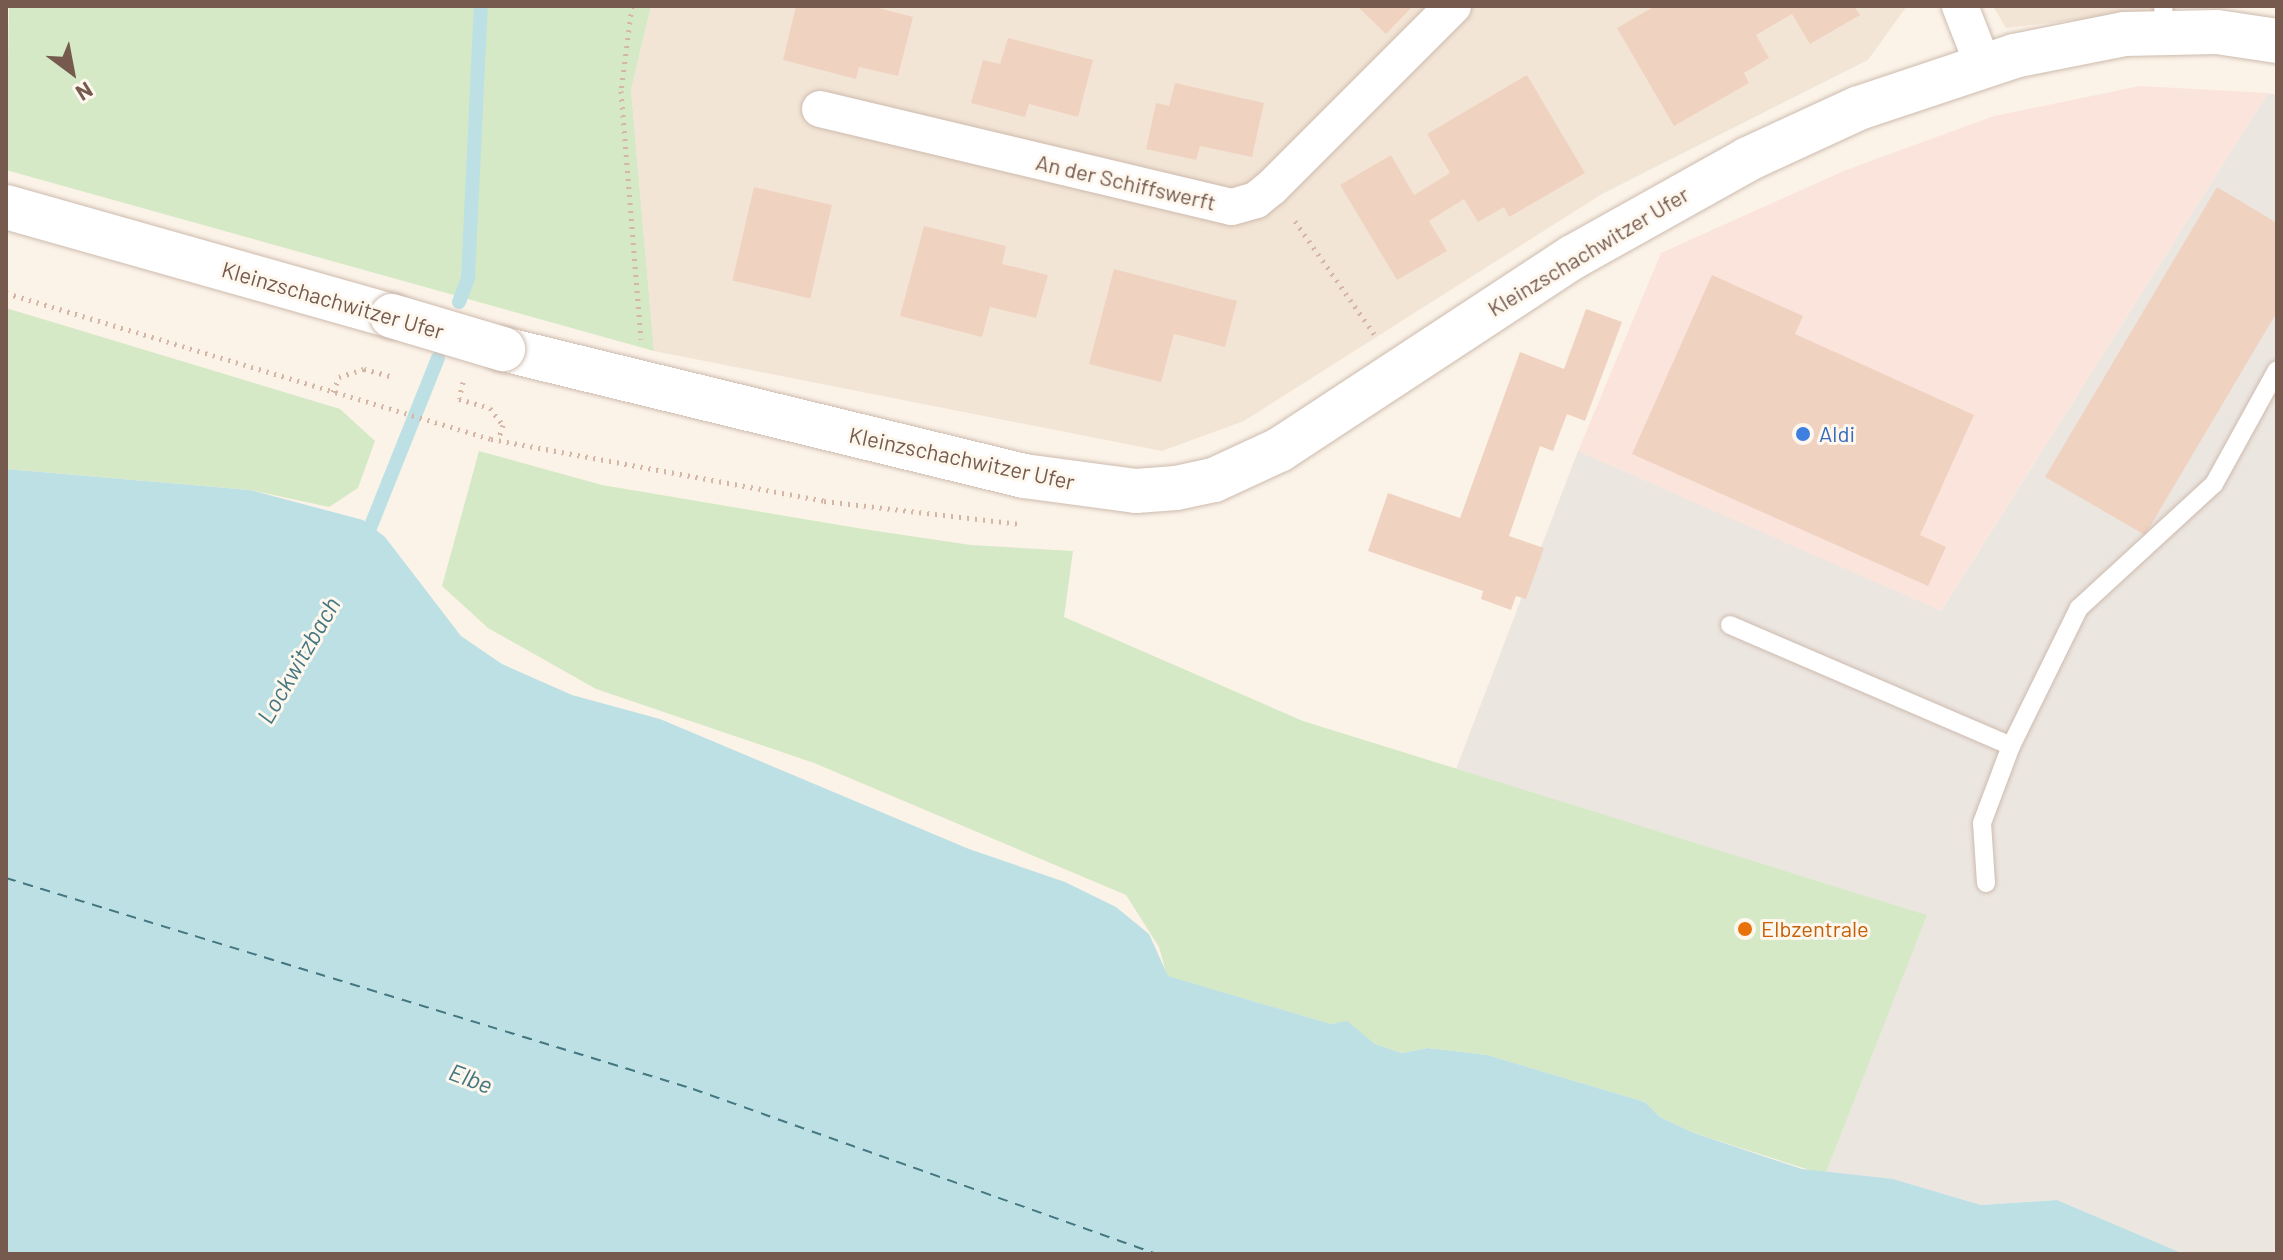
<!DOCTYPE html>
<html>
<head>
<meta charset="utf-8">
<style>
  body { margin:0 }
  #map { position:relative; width:2283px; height:1260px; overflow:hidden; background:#fcf3e8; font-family:Barlow,sans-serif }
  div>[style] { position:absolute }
  .residential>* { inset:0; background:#f3e5d6 }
  .commercial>* { inset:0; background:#fbe4dc }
  .industrial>* { inset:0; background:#ece6e1 }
  .green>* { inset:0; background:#d5e9c6 }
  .water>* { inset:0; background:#bde0e5 }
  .stream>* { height:14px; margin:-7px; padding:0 7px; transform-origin:7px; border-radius:7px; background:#bde0e5 }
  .ferry>* { height:2px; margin-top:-1px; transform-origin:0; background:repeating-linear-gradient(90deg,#447780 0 10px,transparent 0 18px) }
  .building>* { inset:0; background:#f0d2c0; transform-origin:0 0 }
  .path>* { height:5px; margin-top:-2.5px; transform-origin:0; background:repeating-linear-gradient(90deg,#d5b5a3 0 2px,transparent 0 8px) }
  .roads { filter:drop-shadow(0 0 2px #cdbbae) drop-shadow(0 0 2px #cdbbae) }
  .service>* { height:18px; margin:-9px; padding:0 9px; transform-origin:9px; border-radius:9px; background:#fff }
  .minor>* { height:36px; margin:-18px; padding:0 18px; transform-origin:18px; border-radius:18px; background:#fff }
  .tertiary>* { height:44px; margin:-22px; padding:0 22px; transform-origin:22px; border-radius:22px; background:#fff }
  .bridges { filter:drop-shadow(0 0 2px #cdbbae) drop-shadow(0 0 2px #cdbbae) }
  .tertiary-bridge>* { height:44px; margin:-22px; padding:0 22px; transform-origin:22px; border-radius:22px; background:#fff }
  .dots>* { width:22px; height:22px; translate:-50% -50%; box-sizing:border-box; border:4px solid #fef7ee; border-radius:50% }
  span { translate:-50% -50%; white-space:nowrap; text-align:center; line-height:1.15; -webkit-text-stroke:6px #fef7ee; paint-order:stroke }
  .street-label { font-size:22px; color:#755a4d }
  .shop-label { font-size:22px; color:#366cbe }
  .left { translate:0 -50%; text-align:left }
  .food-label { font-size:22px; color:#c56008 }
  .water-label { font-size:24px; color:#447780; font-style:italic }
  .frame { position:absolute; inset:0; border:8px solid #755a4d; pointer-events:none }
  .north { position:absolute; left:32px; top:32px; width:80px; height:80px; -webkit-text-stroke:6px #fef7ee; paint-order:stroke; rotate:148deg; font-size:22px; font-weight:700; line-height:32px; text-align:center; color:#755a4d }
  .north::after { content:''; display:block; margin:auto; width:28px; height:36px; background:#755a4d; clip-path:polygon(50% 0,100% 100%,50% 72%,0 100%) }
</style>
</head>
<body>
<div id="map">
  <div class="residential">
    <div style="clip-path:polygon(651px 6px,1907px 6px,1868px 60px,1602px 194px,1244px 421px,1162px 451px,654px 351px,631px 90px)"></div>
    <div style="clip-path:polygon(1993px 6px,2197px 6px,2006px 28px)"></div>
  </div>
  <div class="commercial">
    <div style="clip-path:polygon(2140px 86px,2268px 93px,1940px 612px,1578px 451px,1661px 253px,1846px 170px,1994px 116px)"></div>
  </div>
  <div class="industrial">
    <div style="clip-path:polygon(2268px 93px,2277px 95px,2277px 1254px,2184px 1254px,2057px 1200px,1981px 1205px,1893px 1179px,1825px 1175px,1926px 915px,1456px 769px,1578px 451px,1941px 611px)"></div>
  </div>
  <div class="green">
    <div style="clip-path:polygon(9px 6px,651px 6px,631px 90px,654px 351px,6px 170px)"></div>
    <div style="clip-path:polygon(6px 308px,340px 409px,375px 441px,358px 488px,329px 507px,250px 490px,6px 469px)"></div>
    <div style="clip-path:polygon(479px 451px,602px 485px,863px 529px,971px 545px,1073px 551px,1064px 617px,1303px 721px,1927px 915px,1825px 1175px,1694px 1133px,1660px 1117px,1645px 1102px,1487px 1055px,1428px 1048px,1402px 1053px,1375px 1044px,1347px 1022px,1331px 1024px,1167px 976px,1159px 947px,1126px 895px,814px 763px,596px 689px,488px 628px,442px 586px)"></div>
  </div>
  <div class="water">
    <div style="clip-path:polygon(6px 469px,250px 490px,363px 520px,385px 537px,461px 636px,502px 664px,572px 695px,660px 719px,969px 849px,1065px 882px,1116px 907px,1149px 934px,1168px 976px,1331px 1024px,1347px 1021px,1375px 1044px,1402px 1053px,1428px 1048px,1487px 1055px,1645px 1102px,1660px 1117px,1694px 1133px,1802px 1169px,1893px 1179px,1981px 1205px,2057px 1200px,2184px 1254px,6px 1254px)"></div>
  </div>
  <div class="stream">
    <div style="left:459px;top:302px;width:26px;rotate:-69deg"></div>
    <div style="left:468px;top:278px;width:272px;rotate:-87.3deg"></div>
    <div style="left:364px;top:543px;width:199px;rotate:-68.2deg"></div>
  </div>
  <div class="ferry">
    <div style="left:6px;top:878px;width:719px;rotate:17.07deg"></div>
    <div style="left:693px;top:1089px;width:492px;rotate:19.6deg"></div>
  </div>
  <div class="building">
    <div style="clip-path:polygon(796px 6px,871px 6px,913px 17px,898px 76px,859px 67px,856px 79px,783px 60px)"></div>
    <div style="clip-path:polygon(1357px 6px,1413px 6px,1386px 34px)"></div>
    <div style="clip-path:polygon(1655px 6px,1854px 6px,1860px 15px,1810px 44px,1792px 14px,1756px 35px,1769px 58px,1744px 73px,1749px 83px,1674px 126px,1617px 28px)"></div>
    <div style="clip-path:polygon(1008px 38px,1093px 60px,1078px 117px,1029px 104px,1025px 117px,971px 103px,983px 60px,1000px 64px)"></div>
    <div style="clip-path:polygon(1527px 75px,1585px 173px,1509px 217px,1504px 207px,1478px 222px,1464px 199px,1429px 221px,1447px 251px,1397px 280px,1340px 185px,1391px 155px,1414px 195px,1450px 173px,1427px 134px)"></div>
    <div style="clip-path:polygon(1175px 83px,1264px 103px,1252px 157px,1200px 146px,1196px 160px,1146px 149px,1156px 103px,1169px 106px)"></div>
    <div style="left:754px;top:187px;width:80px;height:96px;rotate:13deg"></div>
    <div style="clip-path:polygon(2217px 187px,2277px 223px,2277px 312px,2145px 535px,2045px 477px)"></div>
    <div style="clip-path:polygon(924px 226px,1006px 246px,1002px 264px,1048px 275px,1036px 318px,990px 307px,982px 337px,900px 316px)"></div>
    <div style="clip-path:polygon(1114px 269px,1237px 301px,1225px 347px,1174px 334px,1161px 382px,1089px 364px)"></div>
    <div style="clip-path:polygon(1712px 275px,1803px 316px,1795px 334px,1974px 415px,1920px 535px,1946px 547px,1928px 586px,1632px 454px)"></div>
    <div style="clip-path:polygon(1586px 309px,1622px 322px,1585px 421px,1567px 414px,1553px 451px,1540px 446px,1509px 536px,1544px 548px,1526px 599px,1516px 596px,1511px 610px,1481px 599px,1483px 591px,1368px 551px,1388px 493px,1460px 518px,1520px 352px,1564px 369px)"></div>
  </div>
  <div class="path">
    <div style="left:632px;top:6px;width:86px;rotate:97.4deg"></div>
    <div style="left:621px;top:91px;width:249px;rotate:85.4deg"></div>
    <div style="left:1295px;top:221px;width:138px;rotate:55deg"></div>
    <div style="left:6px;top:293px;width:506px;rotate:16.75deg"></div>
    <div style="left:491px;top:439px;width:339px;rotate:10.5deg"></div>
    <div style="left:824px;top:501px;width:197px;rotate:6.7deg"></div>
    <div style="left:463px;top:382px;width:17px;rotate:103deg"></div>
    <div style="left:459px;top:399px;width:32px;rotate:16deg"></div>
    <div style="left:490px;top:408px;width:21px;rotate:53deg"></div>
    <div style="left:503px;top:425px;width:16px;rotate:108deg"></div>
    <div style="left:333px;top:392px;width:16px;rotate:-68deg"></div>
    <div style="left:339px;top:377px;width:26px;rotate:-18deg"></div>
    <div style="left:364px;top:369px;width:27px;rotate:15deg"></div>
  </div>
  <div class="roads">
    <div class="service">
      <div style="left:2163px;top:6px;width:24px;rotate:85deg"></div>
      <div style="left:1730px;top:625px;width:306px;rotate:23.3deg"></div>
      <div style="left:1986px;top:883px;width:60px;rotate:-93.8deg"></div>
      <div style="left:1982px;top:823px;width:82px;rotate:-69.4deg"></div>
      <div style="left:2011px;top:746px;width:154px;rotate:-63.8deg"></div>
      <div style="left:2079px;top:608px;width:183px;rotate:-42.6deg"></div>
      <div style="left:2214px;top:484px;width:130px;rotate:-61.1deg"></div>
    </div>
    <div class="minor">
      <div style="left:1960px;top:6px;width:63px;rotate:68.7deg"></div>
      <div style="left:820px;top:109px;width:423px;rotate:13.4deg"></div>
      <div style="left:1232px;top:207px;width:25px;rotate:-16deg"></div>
      <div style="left:1256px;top:200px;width:21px;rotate:-39deg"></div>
      <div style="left:1272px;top:187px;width:256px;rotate:-45deg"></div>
    </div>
    <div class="tertiary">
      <div style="left:6px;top:207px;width:401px;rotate:15.8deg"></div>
      <div style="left:503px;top:349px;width:536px;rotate:13.7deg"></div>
      <div style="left:1024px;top:476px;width:113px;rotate:7.6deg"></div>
      <div style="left:1136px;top:491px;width:40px;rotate:-4.3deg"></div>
      <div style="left:1176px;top:488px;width:39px;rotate:-12deg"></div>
      <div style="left:1214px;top:480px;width:72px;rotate:-24.8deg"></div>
      <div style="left:1279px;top:450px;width:352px;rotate:-33.3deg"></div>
      <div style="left:1573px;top:257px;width:201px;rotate:-29.2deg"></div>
      <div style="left:1748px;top:159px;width:122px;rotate:-24.7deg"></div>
      <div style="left:1859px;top:108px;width:163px;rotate:-18.5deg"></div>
      <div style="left:2014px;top:56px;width:112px;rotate:-11.3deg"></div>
      <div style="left:2124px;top:34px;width:93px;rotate:-1.2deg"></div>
      <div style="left:2217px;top:32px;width:61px;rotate:8.5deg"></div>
    </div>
  </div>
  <div class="bridges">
    <div class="tertiary-bridge">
      <div style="left:392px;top:316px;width:116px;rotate:16.6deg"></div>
    </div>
  </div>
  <div class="dots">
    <div style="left:1803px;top:434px;background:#3f7fe0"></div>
    <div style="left:1745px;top:929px;background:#e8710a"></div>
  </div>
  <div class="street-label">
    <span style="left:1126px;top:182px;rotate:13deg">An der Schiffswerft</span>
    <span style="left:1588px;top:251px;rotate:-31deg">Kleinzschachwitzer Ufer</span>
    <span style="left:333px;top:300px;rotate:16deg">Kleinzschachwitzer Ufer</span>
    <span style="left:962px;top:458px;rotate:12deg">Kleinzschachwitzer Ufer</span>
  </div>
  <div class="shop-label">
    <span class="left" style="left:1819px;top:434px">Aldi</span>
  </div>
  <div class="food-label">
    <span class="left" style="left:1761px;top:929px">Elbzentrale</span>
  </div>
  <div class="water-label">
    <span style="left:298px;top:660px;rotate:-60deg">Lockwitzbach</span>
    <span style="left:471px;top:1078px;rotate:21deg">Elbe</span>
  </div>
  <div class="frame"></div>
  <div class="north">N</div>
</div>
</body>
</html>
